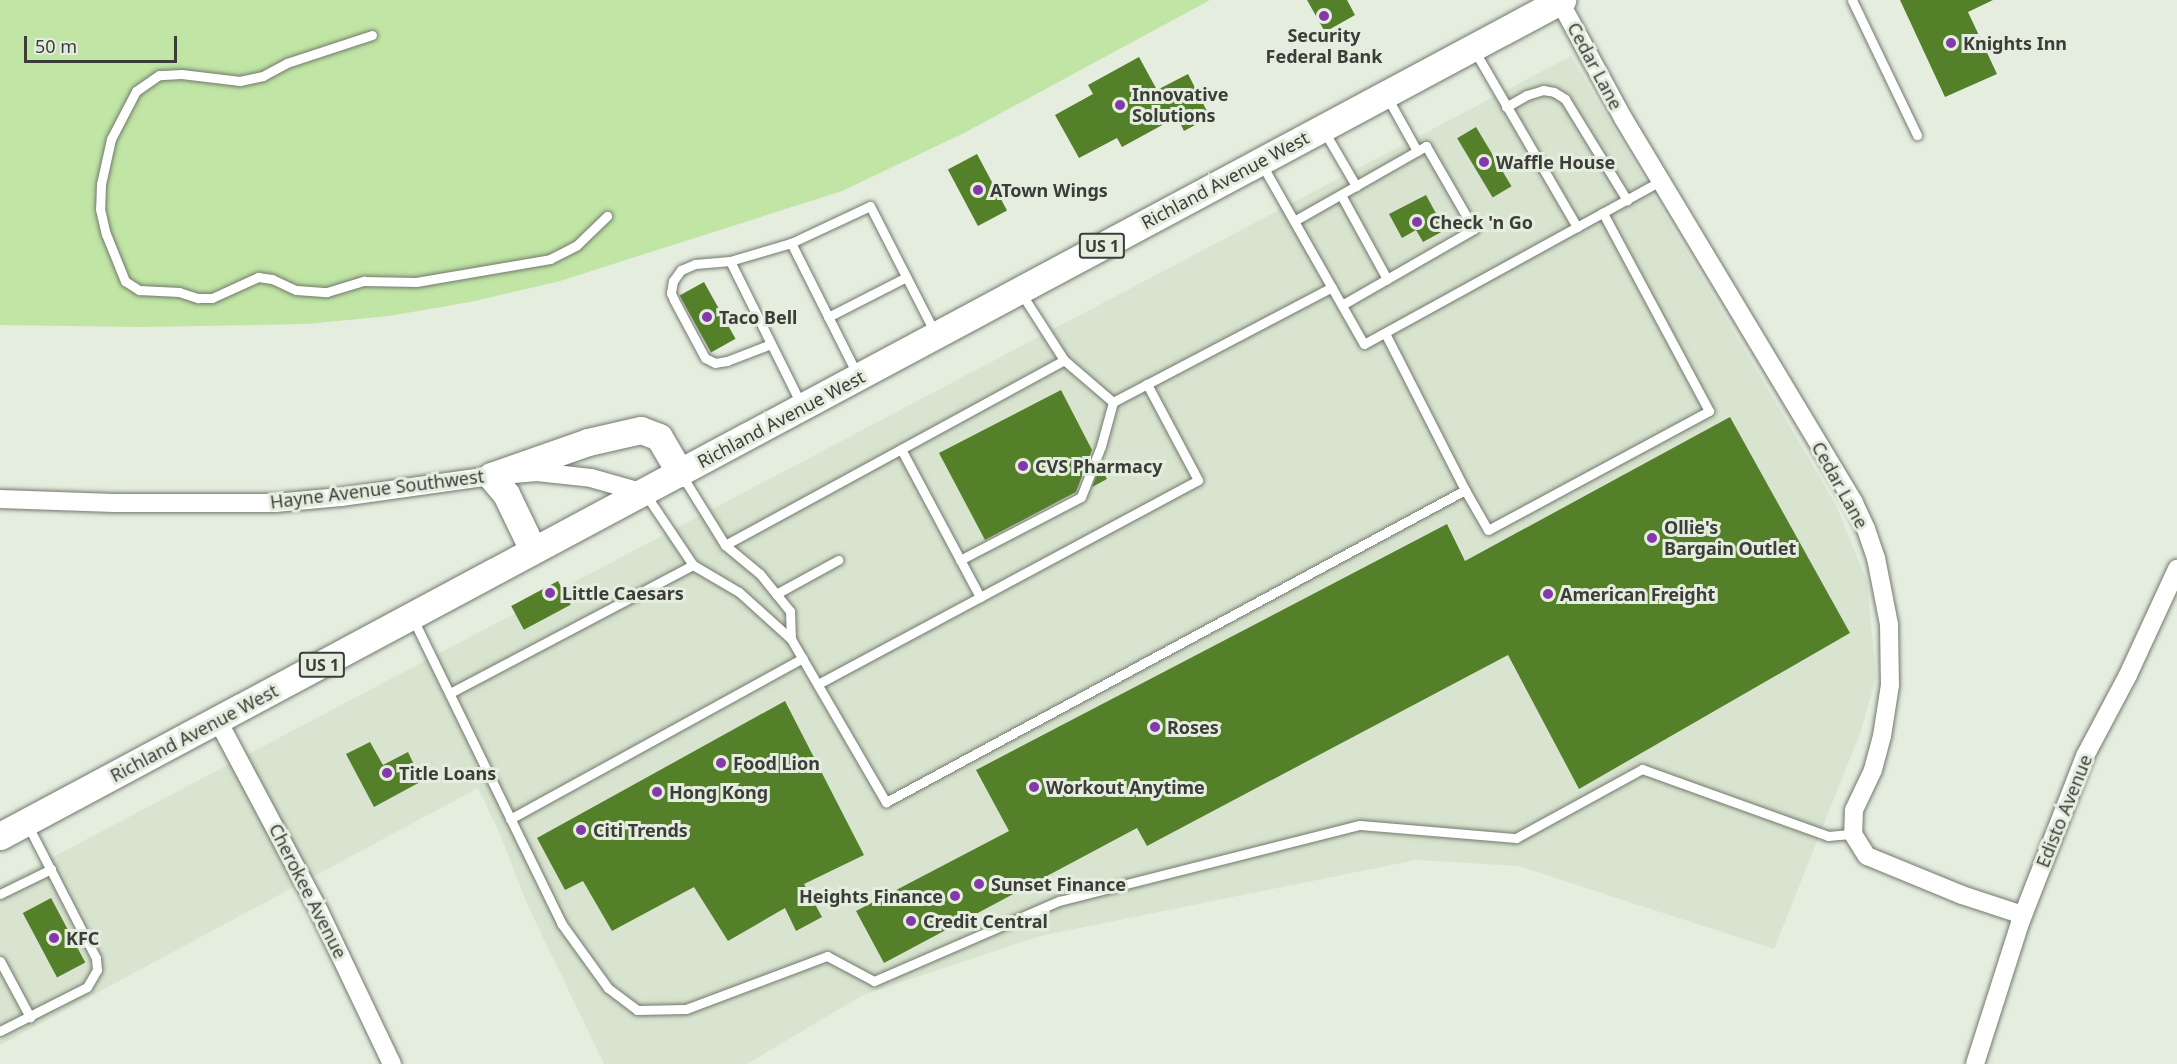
<!DOCTYPE html>
<html>
<head>
<meta charset="utf-8">
<style>
  body { margin:0 }
  #map { position:relative; width:2177px; height:1064px; overflow:hidden; background:#e5eddf; font-family:"Noto Sans",sans-serif }
  div>[style] { position:absolute }
  .built>* { inset:0; background:#d8e4cf }
  .green>* { inset:0; background:#c0e5a4 }
  .building>* { inset:0; background:#548029; transform-origin:0 0 }
  .roads { filter:drop-shadow(0 0 2px #72796d) drop-shadow(0 0 2px #72796d) }
  .lane>* { height:9px; margin:-4.5px; padding:0 4.5px; transform-origin:4.5px; border-radius:4.5px; background:#fff }
  .street>* { height:18px; margin:-9px; padding:0 9px; transform-origin:9px; border-radius:9px; background:#fff }
  .primary>* { height:27px; margin:-13.5px; padding:0 13.5px; transform-origin:13.5px; border-radius:13.5px; background:#fff }
  .dots>* { width:16px; height:16px; translate:-50% -50%; box-sizing:border-box; border:3px solid #e5eddf; border-radius:50% }
  span { translate:-50% -50%; white-space:nowrap; text-align:center; line-height:1.15; -webkit-text-stroke:6px #e5eddf; paint-order:stroke }
  .shield-label span { padding:2px 4px; background:#e5eddf; border:2px solid; border-radius:4px; -webkit-text-stroke-width:0 }
  .shield-label { font-size:16px; color:#3b3e38; font-weight:700 }
  .poi-label { font-size:18px; color:#3b3e38; font-weight:700 }
  .left { translate:0 -50%; text-align:left }
  .right { translate:-100% -50%; text-align:right }
  .street-label { font-size:18px; color:#3b3e38 }
  .scale { position:absolute; left:24px; top:36px; width:153px; height:27px; box-sizing:border-box; border:3px solid #3b3e38; border-top:0; padding-left:8px; font-size:18px; line-height:21px; white-space:nowrap; color:#3b3e38; -webkit-text-stroke:4px #e5eddf; paint-order:stroke }
</style>
</head>
<body>
<div id="map">
  <div class="built">
    <div style="clip-path:polygon(1571px 56px,1836px 505px,1867px 581px,1876px 677px,1861px 731px,1774px 949px,1519px 866px,1416px 860px,1040px 936px,863px 995px,747px 1064px,604px 1064px,527px 904px,500px 834px,478px 788px,0 1045px,0 885px)"></div>
  </div>
  <div class="green">
    <div style="clip-path:polygon(0 0,1210px 0,964px 133px,842px 191px,560px 281px,470px 302px,389px 316px,306px 324px,141px 327px,0 325px)"></div>
  </div>
  <div class="building">
    <div style="clip-path:polygon(1307px 0,1347px 0,1355px 15px,1325px 32px)"></div>
    <div style="clip-path:polygon(1900px 0,1993px 0,1968px 12px,1997px 74px,1945px 97px)"></div>
    <div style="clip-path:polygon(1139px 57px,1157px 90px,1188px 74px,1210px 117px,1184px 131px,1177px 117px,1122px 147px,1117px 138px,1079px 158px,1055px 115px,1093px 94px,1088px 85px)"></div>
    <div style="left:1476px;top:127px;width:69px;height:22px;rotate:59deg"></div>
    <div style="left:977px;top:154px;width:64px;height:33px;rotate:62deg"></div>
    <div style="clip-path:polygon(1426px 195px,1445px 230px,1423px 242px,1416px 230px,1402px 238px,1389px 214px)"></div>
    <div style="left:704px;top:282px;width:65px;height:28px;rotate:61deg"></div>
    <div style="clip-path:polygon(1061px 390px,1092px 450px,1076px 492px,985px 540px,939px 453px)"></div>
    <div style="clip-path:polygon(1730px 417px,1850px 633px,1579px 789px,1508px 655px,1147px 846px,1137px 828px,884px 963px,856px 911px,1009px 831px,976px 770px,1447px 524px,1465px 561px)"></div>
    <div style="clip-path:polygon(1100px 466px,1107px 479px,1092px 487px)"></div>
    <div style="left:558px;top:581px;width:27px;height:53px;rotate:62deg"></div>
    <div style="clip-path:polygon(785px 701px,864px 855px,804px 884px,822px 917px,796px 931px,785px 908px,728px 941px,694px 887px,612px 931px,583px 881px,565px 890px,537px 838px)"></div>
    <div style="clip-path:polygon(370px 742px,383px 765px,408px 752px,422px 781px,374px 807px,346px 754px)"></div>
    <div style="left:51px;top:898px;width:73px;height:32px;rotate:62deg"></div>
  </div>
  <div class="roads">
    <div class="lane">
      <div style="left:1852px;top:0;width:150px;rotate:64.3deg"></div>
      <div style="left:372px;top:35px;width:89px;rotate:161.8deg"></div>
      <div style="left:287px;top:63px;width:27px;rotate:152deg"></div>
      <div style="left:263px;top:76px;width:24px;rotate:168deg"></div>
      <div style="left:240px;top:81px;width:59px;rotate:-173.2deg"></div>
      <div style="left:181px;top:74px;width:22px;rotate:177deg"></div>
      <div style="left:159px;top:75px;width:28px;rotate:145deg"></div>
      <div style="left:136px;top:91px;width:54px;rotate:117.5deg"></div>
      <div style="left:111px;top:139px;width:46px;rotate:102.5deg"></div>
      <div style="left:101px;top:184px;width:25px;rotate:92deg"></div>
      <div style="left:100px;top:209px;width:26px;rotate:77deg"></div>
      <div style="left:106px;top:234px;width:51px;rotate:68deg"></div>
      <div style="left:125px;top:281px;width:17px;rotate:33deg"></div>
      <div style="left:139px;top:290px;width:40px;rotate:2.9deg"></div>
      <div style="left:179px;top:292px;width:20px;rotate:18deg"></div>
      <div style="left:198px;top:298px;width:14px"></div>
      <div style="left:212px;top:298px;width:51px;rotate:-24.5deg"></div>
      <div style="left:258px;top:277px;width:14px;rotate:8deg"></div>
      <div style="left:272px;top:279px;width:26px;rotate:25deg"></div>
      <div style="left:296px;top:290px;width:31px;rotate:4deg"></div>
      <div style="left:327px;top:292px;width:39px;rotate:-17deg"></div>
      <div style="left:364px;top:281px;width:52px;rotate:1.1deg"></div>
      <div style="left:416px;top:282px;width:136px;rotate:-9.7deg"></div>
      <div style="left:550px;top:259px;width:30px;rotate:-27deg"></div>
      <div style="left:577px;top:245px;width:42px;rotate:-44deg"></div>
      <div style="left:1474px;top:50px;width:205px;rotate:59.8deg"></div>
      <div style="left:1387px;top:97px;width:62px;rotate:60.9deg"></div>
      <div style="left:1506px;top:107px;width:24px;rotate:-30deg"></div>
      <div style="left:1527px;top:95px;width:17px;rotate:-17deg"></div>
      <div style="left:1543px;top:90px;width:11px;rotate:10deg"></div>
      <div style="left:1554px;top:92px;width:13px;rotate:32deg"></div>
      <div style="left:1565px;top:99px;width:119px;rotate:58.5deg"></div>
      <div style="left:1324px;top:131px;width:64px;rotate:59.8deg"></div>
      <div style="left:1261px;top:163px;width:208px;rotate:60.4deg"></div>
      <div style="left:1364px;top:344px;width:338px;rotate:-28.8deg"></div>
      <div style="left:1341px;top:195px;width:96px;rotate:61.3deg"></div>
      <div style="left:1294px;top:221px;width:152px;rotate:-29.6deg"></div>
      <div style="left:1426px;top:146px;width:96px;rotate:60deg"></div>
      <div style="left:1474px;top:229px;width:152px;rotate:150.1deg"></div>
      <div style="left:730px;top:261px;width:160px;rotate:63.6deg"></div>
      <div style="left:828px;top:317px;width:88px;rotate:-27.1deg"></div>
      <div style="left:771px;top:344px;width:47px;rotate:158.9deg"></div>
      <div style="left:727px;top:361px;width:12px;rotate:171deg"></div>
      <div style="left:715px;top:363px;width:11px;rotate:-153deg"></div>
      <div style="left:705px;top:358px;width:66px;rotate:-118.1deg"></div>
      <div style="left:674px;top:300px;width:8px;rotate:-113deg"></div>
      <div style="left:671px;top:293px;width:12px;rotate:-81deg"></div>
      <div style="left:673px;top:281px;width:14px;rotate:-54deg"></div>
      <div style="left:681px;top:270px;width:15px;rotate:-23deg"></div>
      <div style="left:695px;top:264px;width:35px;rotate:-5deg"></div>
      <div style="left:730px;top:261px;width:64px;rotate:-16.4deg"></div>
      <div style="left:1064px;top:360px;width:65px;rotate:40.6deg"></div>
      <div style="left:1113px;top:402px;width:247px;rotate:-27.7deg"></div>
      <div style="left:857px;top:374px;width:147px;rotate:-116.7deg"></div>
      <div style="left:791px;top:243px;width:87px;rotate:-25.1deg"></div>
      <div style="left:870px;top:206px;width:143px;rotate:62.9deg"></div>
      <div style="left:901px;top:449px;width:168px;rotate:61.9deg"></div>
      <div style="left:681px;top:474px;width:84px;rotate:58.2deg"></div>
      <div style="left:725px;top:545px;width:45px;rotate:39.6deg"></div>
      <div style="left:760px;top:574px;width:48px;rotate:51deg"></div>
      <div style="left:790px;top:611px;width:28px;rotate:88deg"></div>
      <div style="left:1465px;top:490px;width:46px;rotate:60.1deg"></div>
      <div style="left:1488px;top:530px;width:251px;rotate:-28.3deg"></div>
      <div style="left:1709px;top:411px;width:225px;rotate:-118.2deg"></div>
      <div style="left:646px;top:495px;width:84px;rotate:56.1deg"></div>
      <div style="left:693px;top:565px;width:53px;rotate:30.4deg"></div>
      <div style="left:739px;top:592px;width:70px;rotate:42.1deg"></div>
      <div style="left:791px;top:639px;width:189px;rotate:59.8deg"></div>
      <div style="left:886px;top:802px;width:658px;rotate:-28.32deg"></div>
      <div style="left:1465px;top:490px;width:176px;rotate:-117deg"></div>
      <div style="left:725px;top:545px;width:386px;rotate:-28.6deg"></div>
      <div style="left:1064px;top:360px;width:80px;rotate:-122.7deg"></div>
      <div style="left:960px;top:560px;width:136px;rotate:-27.5deg"></div>
      <div style="left:1081px;top:497px;width:55px;rotate:-68.6deg"></div>
      <div style="left:1101px;top:446px;width:46px;rotate:-74.7deg"></div>
      <div style="left:776px;top:594px;width:71px;rotate:-28.7deg"></div>
      <div style="left:413px;top:619px;width:338px;rotate:64deg"></div>
      <div style="left:561px;top:923px;width:80px;rotate:54.1deg"></div>
      <div style="left:608px;top:988px;width:36px;rotate:37deg"></div>
      <div style="left:637px;top:1010px;width:49px;rotate:-1.2deg"></div>
      <div style="left:686px;top:1009px;width:151px;rotate:-20.6deg"></div>
      <div style="left:827px;top:956px;width:53px;rotate:28deg"></div>
      <div style="left:874px;top:981px;width:202px;rotate:-23.4deg"></div>
      <div style="left:1059px;top:901px;width:310px;rotate:-14.2deg"></div>
      <div style="left:1360px;top:825px;width:157px;rotate:4.8deg"></div>
      <div style="left:1516px;top:838px;width:144px;rotate:-28.7deg"></div>
      <div style="left:1642px;top:769px;width:198px;rotate:19.8deg"></div>
      <div style="left:1828px;top:836px;width:25px;rotate:-5deg"></div>
      <div style="left:818px;top:684px;width:431px;rotate:-28.2deg"></div>
      <div style="left:1198px;top:480px;width:109px;rotate:-118deg"></div>
      <div style="left:450px;top:693px;width:275px;rotate:-27.8deg"></div>
      <div style="left:510px;top:819px;width:334px;rotate:-28.8deg"></div>
      <div style="left:0;top:894px;width:57px;rotate:-26.1deg"></div>
      <div style="left:0;top:961px;width:64px;rotate:61.8deg"></div>
      <div style="left:0;top:1031px;width:97px;rotate:-26.8deg"></div>
      <div style="left:87px;top:987px;width:20px;rotate:-60deg"></div>
      <div style="left:97px;top:970px;width:12px;rotate:-95deg"></div>
      <div style="left:96px;top:958px;width:151px;rotate:-117.2deg"></div>
    </div>
    <div class="street">
      <div style="left:1559px;top:0;width:134px;rotate:61.5deg"></div>
      <div style="left:1623px;top:118px;width:449px;rotate:59deg"></div>
      <div style="left:1854px;top:503px;width:29px;rotate:65deg"></div>
      <div style="left:1866px;top:529px;width:31px;rotate:71deg"></div>
      <div style="left:1876px;top:558px;width:67px;rotate:78.9deg"></div>
      <div style="left:1889px;top:624px;width:61px;rotate:89.1deg"></div>
      <div style="left:1890px;top:685px;width:52px;rotate:98.9deg"></div>
      <div style="left:1882px;top:736px;width:35px;rotate:105deg"></div>
      <div style="left:1873px;top:770px;width:44px;rotate:115.4deg"></div>
      <div style="left:1854px;top:810px;width:24px;rotate:92deg"></div>
      <div style="left:1853px;top:834px;width:26px;rotate:58deg"></div>
      <div style="left:1867px;top:856px;width:103px;rotate:22.3deg"></div>
      <div style="left:1962px;top:895px;width:64px;rotate:18.2deg"></div>
      <div style="left:0;top:499px;width:114px;rotate:2deg"></div>
      <div style="left:114px;top:503px;width:161px"></div>
      <div style="left:275px;top:503px;width:66px;rotate:-5.2deg"></div>
      <div style="left:341px;top:497px;width:151px;rotate:-8deg"></div>
      <div style="left:491px;top:476px;width:46px;rotate:-5deg"></div>
      <div style="left:537px;top:472px;width:54px;rotate:6.3deg"></div>
      <div style="left:591px;top:478px;width:55px;rotate:15.8deg"></div>
      <div style="left:218px;top:721px;width:215px;rotate:62deg"></div>
      <div style="left:319px;top:911px;width:170px;rotate:64.5deg"></div>
      <div style="left:1975px;top:1064px;width:148px;rotate:-72.3deg"></div>
      <div style="left:2020px;top:923px;width:179px;rotate:-68.7deg"></div>
      <div style="left:2085px;top:756px;width:92px;rotate:-62deg"></div>
      <div style="left:2128px;top:675px;width:117px;rotate:-65.2deg"></div>
    </div>
    <div class="primary">
      <div style="left:533px;top:550px;width:62px;rotate:-115.7deg"></div>
      <div style="left:506px;top:494px;width:23px;rotate:-130deg"></div>
      <div style="left:491px;top:476px;width:103px;rotate:-19.3deg"></div>
      <div style="left:588px;top:442px;width:54px;rotate:-12.8deg"></div>
      <div style="left:641px;top:430px;width:19px;rotate:21deg"></div>
      <div style="left:659px;top:437px;width:42px;rotate:59.7deg"></div>
      <div style="left:0;top:836px;width:1772px;rotate:-28.16deg"></div>
    </div>
  </div>
  <div class="dots">
    <div style="left:1324px;top:16px;background:#8439ab"></div>
    <div style="left:1951px;top:43px;background:#8439ab"></div>
    <div style="left:1120px;top:105px;background:#8439ab"></div>
    <div style="left:1484px;top:162px;background:#8439ab"></div>
    <div style="left:978px;top:190px;background:#8439ab"></div>
    <div style="left:1417px;top:222px;background:#8439ab"></div>
    <div style="left:707px;top:317px;background:#8439ab"></div>
    <div style="left:1023px;top:466px;background:#8439ab"></div>
    <div style="left:1652px;top:538px;background:#8439ab"></div>
    <div style="left:550px;top:593px;background:#8439ab"></div>
    <div style="left:1548px;top:594px;background:#8439ab"></div>
    <div style="left:1155px;top:727px;background:#8439ab"></div>
    <div style="left:721px;top:763px;background:#8439ab"></div>
    <div style="left:387px;top:773px;background:#8439ab"></div>
    <div style="left:1034px;top:787px;background:#8439ab"></div>
    <div style="left:657px;top:792px;background:#8439ab"></div>
    <div style="left:581px;top:830px;background:#8439ab"></div>
    <div style="left:979px;top:884px;background:#8439ab"></div>
    <div style="left:955px;top:896px;background:#8439ab"></div>
    <div style="left:911px;top:921px;background:#8439ab"></div>
    <div style="left:54px;top:938px;background:#8439ab"></div>
  </div>
  <div class="shield-label">
    <span style="left:1102px;top:246px">US 1</span>
    <span style="left:322px;top:665px">US 1</span>
  </div>
  <div class="poi-label">
    <span style="left:1324px;top:46px">Security<br>Federal Bank</span>
    <span class="left" style="left:1963px;top:43px">Knights Inn</span>
    <span class="left" style="left:1132px;top:105px">Innovative<br>Solutions</span>
    <span class="left" style="left:1496px;top:162px">Waffle House</span>
    <span class="left" style="left:990px;top:190px">ATown Wings</span>
    <span class="left" style="left:1429px;top:222px">Check 'n Go</span>
    <span class="left" style="left:719px;top:317px">Taco Bell</span>
    <span class="left" style="left:1035px;top:466px">CVS Pharmacy</span>
    <span class="left" style="left:1664px;top:538px">Ollie's<br>Bargain Outlet</span>
    <span class="left" style="left:562px;top:593px">Little Caesars</span>
    <span class="left" style="left:1560px;top:594px">American Freight</span>
    <span class="left" style="left:1167px;top:727px">Roses</span>
    <span class="left" style="left:733px;top:763px">Food Lion</span>
    <span class="left" style="left:399px;top:773px">Title Loans</span>
    <span class="left" style="left:1046px;top:787px">Workout Anytime</span>
    <span class="left" style="left:669px;top:792px">Hong Kong</span>
    <span class="left" style="left:593px;top:830px">Citi Trends</span>
    <span class="left" style="left:991px;top:884px">Sunset Finance</span>
    <span class="right" style="left:943px;top:896px">Heights Finance</span>
    <span class="left" style="left:923px;top:921px">Credit Central</span>
    <span class="left" style="left:66px;top:938px">KFC</span>
  </div>
  <div class="street-label">
    <span style="left:1595px;top:66px;rotate:62deg">Cedar Lane</span>
    <span style="left:1225px;top:180px;rotate:-28deg">Richland Avenue West</span>
    <span style="left:781px;top:419px;rotate:-28deg">Richland Avenue West</span>
    <span style="left:1840px;top:485px;rotate:61deg">Cedar Lane</span>
    <span style="left:377px;top:489px;rotate:-7deg">Hayne Avenue Southwest</span>
    <span style="left:194px;top:733px;rotate:-28deg">Richland Avenue West</span>
    <span style="left:2064px;top:811px;rotate:-68deg">Edisto Avenue</span>
    <span style="left:308px;top:891px;rotate:63deg">Cherokee Avenue</span>
  </div>
  <div class="scale">50 m</div>
</div>
</body>
</html>
